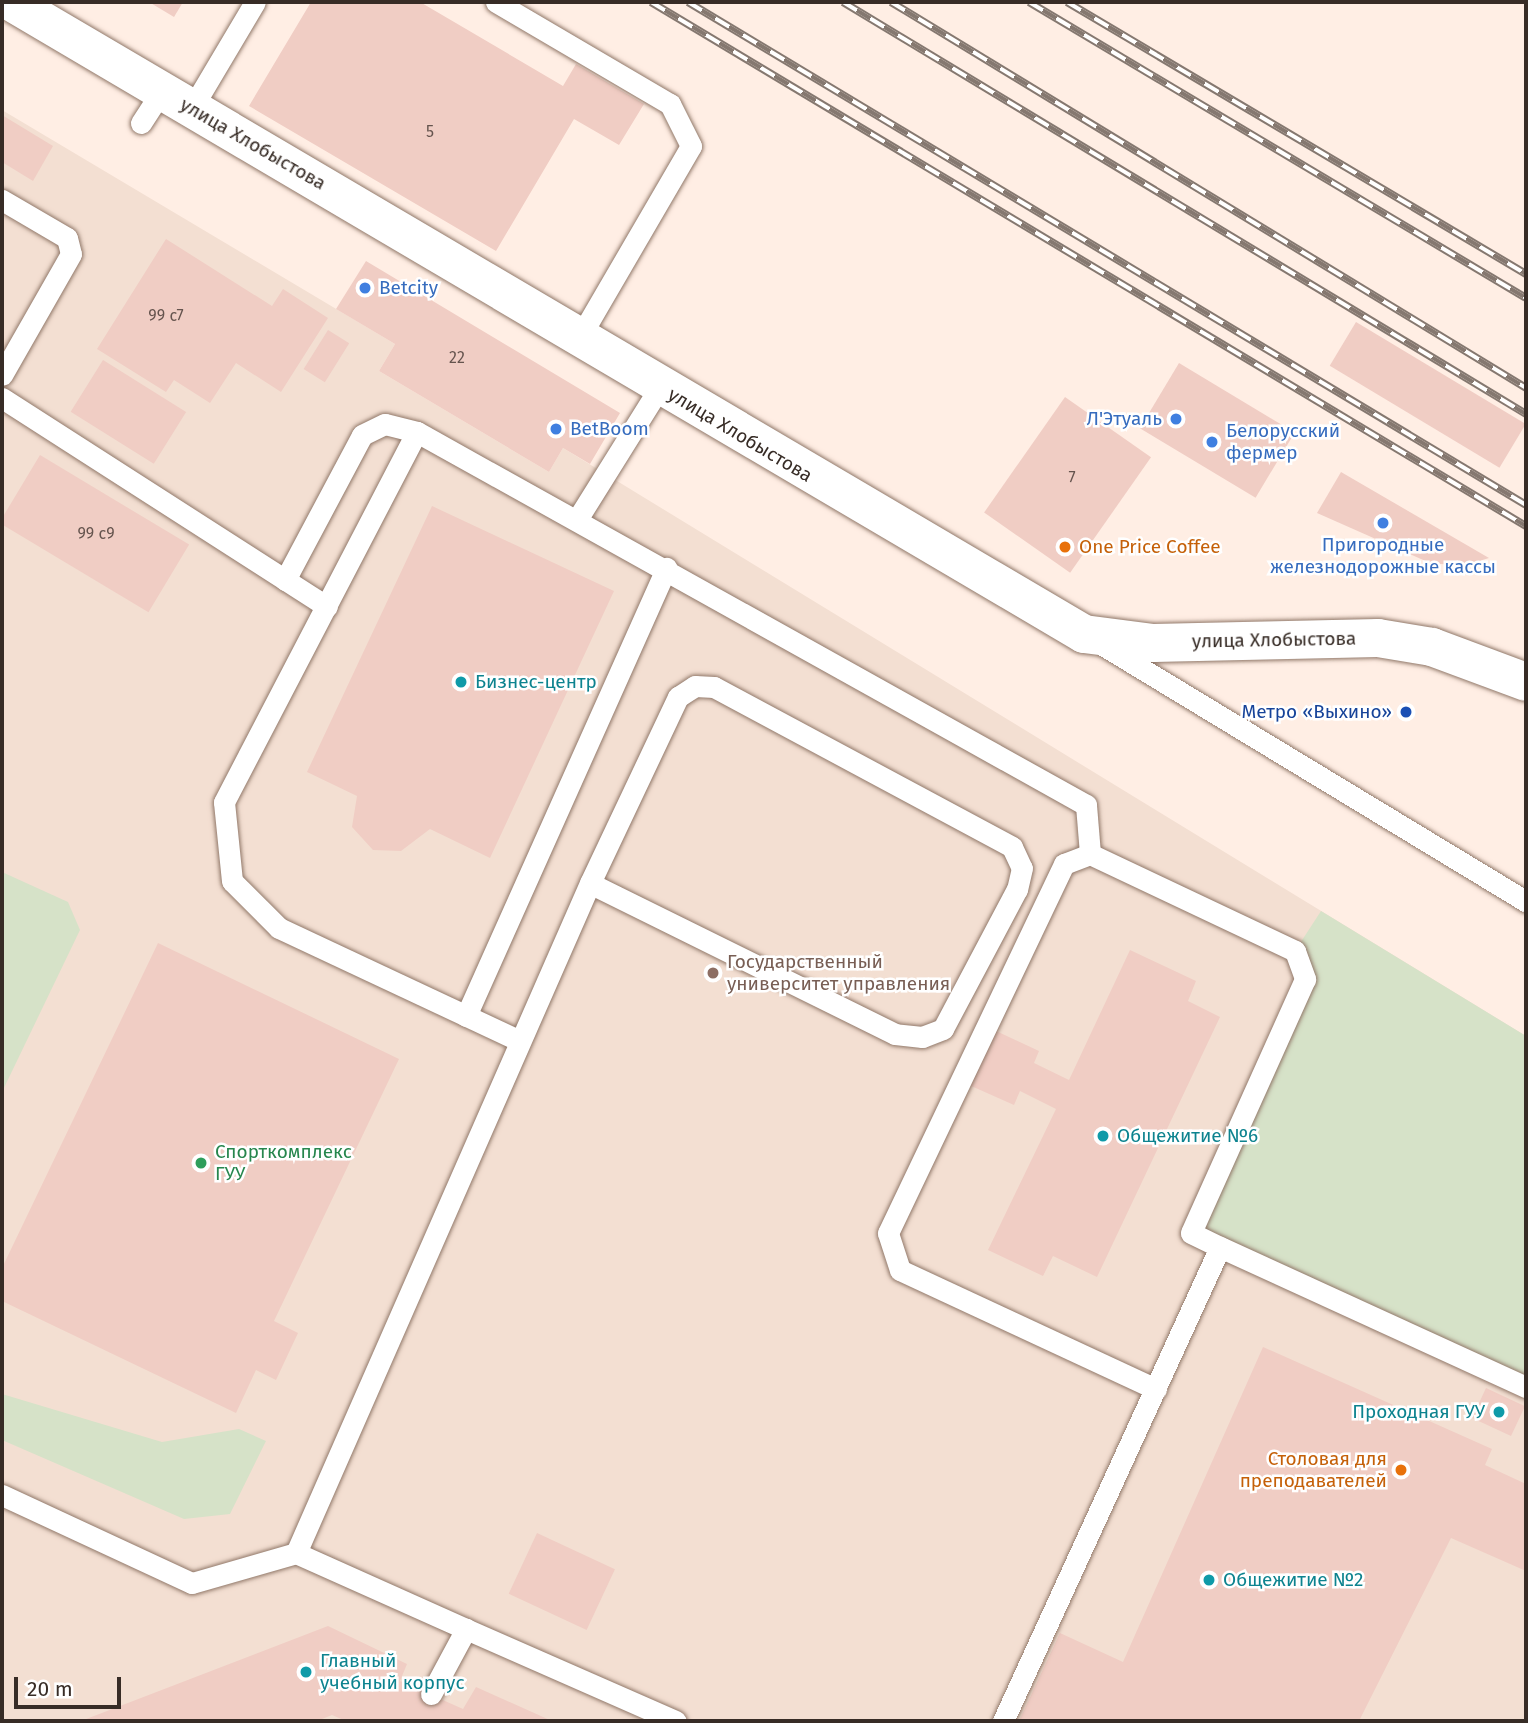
<!DOCTYPE html>
<html>
<head>
<meta charset="utf-8">
<style>
  body { margin:0 }
  #map { position:relative; width:1528px; height:1723px; overflow:hidden; background:#ffeee4; font-family:"Fira Sans",sans-serif }
  div>[style] { position:absolute }
  .built>* { inset:0; background:#f3dfd2 }
  .green>* { inset:0; background:#d6e2c8 }
  .building>* { inset:0; background:#f0cdc4; transform-origin:0 0 }
  .roads { filter:drop-shadow(0 0 2px #917869) drop-shadow(0 0 2px #917869) }
  .lane>* { height:21px; margin:-10.5px; padding:0 10.5px; transform-origin:10.5px; border-radius:10.5px; background:#fff }
  .street>* { height:38px; margin:-19px; padding:0 19px; transform-origin:19px; border-radius:19px; background:#fff }
  .rail>* { height:8px; margin-top:-4px; transform-origin:0; background:repeating-linear-gradient(90deg,#fff 0 16px,#857870 0 32px); box-sizing:border-box; border-block:2px solid #857870 }
  .dots>* { width:19px; height:19px; translate:-50% -50%; box-sizing:border-box; border:4px solid #fff; border-radius:50% }
  span { translate:-50% -50%; white-space:nowrap; text-align:center; line-height:1.15; -webkit-text-stroke:5px #fff; paint-order:stroke }
  .number-label { font-size:16px; color:#65544e }
  .number-label span { -webkit-text-stroke-width:0 }
  .street-label { font-size:19px; color:#372c26 }
  .shop-label { font-size:19px; color:#366cbe }
  .left { translate:0 -50%; text-align:left }
  .right { translate:-100% -50%; text-align:right }
  .food-label { font-size:19px; color:#c56008 }
  .culture-label { font-size:19px; color:#0d838f }
  .transit-label { font-size:19px; color:#164399 }
  .education-label { font-size:19px; color:#785e54 }
  .leisure-label { font-size:19px; color:#27864d }
  .frame { position:absolute; inset:0; border:4px solid #372c26; pointer-events:none }
  .scale { position:absolute; left:14px; top:1677px; width:107px; height:32px; box-sizing:border-box; border:4px solid #372c26; border-top:0; padding-left:9px; font-size:21px; line-height:24px; white-space:nowrap; color:#372c26; -webkit-text-stroke:5px #fff; paint-order:stroke }
</style>
</head>
<body>
<div id="map">
  <div class="built">
    <div style="clip-path:polygon(2px 110px,395px 344px,379px 371px,549px 472px,563px 448px,1526px 1036px,1526px 1721px,2px 1721px)"></div>
  </div>
  <div class="green">
    <div style="clip-path:polygon(2px 872px,68px 902px,80px 930px,2px 1092px)"></div>
    <div style="clip-path:polygon(1321px 911px,1526px 1036px,1526px 1387px,1191px 1233px,1305px 979px,1295px 951px)"></div>
    <div style="clip-path:polygon(2px 1394px,162px 1442px,239px 1429px,266px 1441px,230px 1514px,184px 1519px,2px 1440px)"></div>
  </div>
  <div class="building">
    <div style="clip-path:polygon(149px 2px,183px 2px,174px 17px)"></div>
    <div style="clip-path:polygon(311px 2px,420px 2px,563px 86px,576px 64px,644px 104px,619px 145px,574px 119px,496px 251px,249px 106px)"></div>
    <div style="clip-path:polygon(2px 115px,53px 146px,33px 181px,2px 162px)"></div>
    <div style="clip-path:polygon(166px 239px,272px 306px,283px 289px,328px 318px,281px 392px,236px 363px,210px 403px,174px 380px,166px 392px,97px 349px)"></div>
    <div style="clip-path:polygon(366px 261px,620px 413px,590px 464px,563px 448px,549px 472px,379px 371px,395px 344px,336px 309px)"></div>
    <div style="left:1356px;top:322px;width:198px;height:51px;rotate:31deg"></div>
    <div style="left:328px;top:330px;width:25px;height:46px;rotate:32deg"></div>
    <div style="left:103px;top:360px;width:98px;height:61px;rotate:32deg"></div>
    <div style="left:1179px;top:363px;width:135px;height:76px;rotate:31deg"></div>
    <div style="left:1065px;top:397px;width:105px;height:141px;rotate:35deg"></div>
    <div style="left:40px;top:455px;width:174px;height:79px;rotate:31deg"></div>
    <div style="clip-path:polygon(1341px 472px,1489px 558px,1463px 566px,1430px 563px,1317px 513px)"></div>
    <div style="clip-path:polygon(432px 506px,614px 591px,490px 858px,430px 829px,401px 851px,373px 850px,352px 827px,357px 796px,307px 772px)"></div>
    <div style="clip-path:polygon(158px 943px,399px 1059px,274px 1321px,298px 1333px,276px 1380px,256px 1370px,236px 1413px,2px 1301px,2px 1268px)"></div>
    <div style="clip-path:polygon(1130px 950px,1196px 981px,1188px 1001px,1220px 1017px,1097px 1277px,1053px 1256px,1043px 1276px,988px 1250px,1056px 1109px,1020px 1091px,1014px 1105px,969px 1085px,994px 1030px,1039px 1051px,1034px 1063px,1069px 1080px)"></div>
    <div style="clip-path:polygon(1263px 1347px,1492px 1449px,1485px 1465px,1526px 1484px,1526px 1571px,1451px 1538px,1359px 1721px,1019px 1721px,1060px 1633px,1123px 1662px)"></div>
    <div style="left:1486px;top:1388px;width:43px;height:33px;rotate:25deg"></div>
    <div style="left:537px;top:1533px;width:86px;height:67px;rotate:25deg"></div>
    <div style="clip-path:polygon(328px 1626px,407px 1664px,400px 1681px,463px 1709px,476px 1687px,552px 1721px,346px 1721px,332px 1715px,317px 1721px,81px 1721px)"></div>
  </div>
  <div class="roads">
    <div class="lane">
      <div style="left:496px;top:2px;width:202px;rotate:30.4deg"></div>
      <div style="left:670px;top:104px;width:47px;rotate:63.4deg"></div>
      <div style="left:691px;top:146px;width:221px;rotate:120.2deg"></div>
      <div style="left:192px;top:108px;width:123px;rotate:-59.3deg"></div>
      <div style="left:141px;top:123px;width:38px;rotate:-57deg"></div>
      <div style="left:2px;top:200px;width:75px;rotate:30.3deg"></div>
      <div style="left:67px;top:238px;width:16px;rotate:76deg"></div>
      <div style="left:71px;top:254px;width:139px;rotate:119.7deg"></div>
      <div style="left:2px;top:398px;width:386px;rotate:32.7deg"></div>
      <div style="left:578px;top:518px;width:155px;rotate:-58deg"></div>
      <div style="left:285px;top:580px;width:164px;rotate:-62deg"></div>
      <div style="left:362px;top:435px;width:25px;rotate:-26deg"></div>
      <div style="left:385px;top:424px;width:33px;rotate:14deg"></div>
      <div style="left:1101px;top:644px;width:497px;rotate:31.2deg"></div>
      <div style="left:695px;top:686px;width:19px;rotate:3deg"></div>
      <div style="left:714px;top:687px;width:338px;rotate:28.2deg"></div>
      <div style="left:1012px;top:847px;width:23px;rotate:65deg"></div>
      <div style="left:1022px;top:868px;width:22px;rotate:103deg"></div>
      <div style="left:1017px;top:889px;width:158px;rotate:117.9deg"></div>
      <div style="left:943px;top:1029px;width:22px;rotate:159deg"></div>
      <div style="left:922px;top:1037px;width:27px;rotate:-174deg"></div>
      <div style="left:895px;top:1034px;width:340px;rotate:-153.7deg"></div>
      <div style="left:590px;top:883px;width:206px;rotate:-64.7deg"></div>
      <div style="left:678px;top:697px;width:20px;rotate:-33deg"></div>
      <div style="left:466px;top:1016px;width:491px;rotate:-65.9deg"></div>
      <div style="left:518px;top:1040px;width:264px;rotate:-154.9deg"></div>
      <div style="left:279px;top:928px;width:66px;rotate:-135deg"></div>
      <div style="left:232px;top:881px;width:79px;rotate:-95.8deg"></div>
      <div style="left:224px;top:802px;width:417px;rotate:-62.5deg"></div>
      <div style="left:417px;top:432px;width:766px;rotate:29.14deg"></div>
      <div style="left:1086px;top:805px;width:49px;rotate:85.3deg"></div>
      <div style="left:1156px;top:1389px;width:282px;rotate:-155.1deg"></div>
      <div style="left:900px;top:1270px;width:39px;rotate:-108deg"></div>
      <div style="left:888px;top:1233px;width:409px;rotate:-64.5deg"></div>
      <div style="left:1064px;top:864px;width:28px;rotate:-21deg"></div>
      <div style="left:1090px;top:854px;width:227px;rotate:25.3deg"></div>
      <div style="left:1295px;top:951px;width:30px;rotate:70deg"></div>
      <div style="left:1305px;top:979px;width:278px;rotate:114.2deg"></div>
      <div style="left:1191px;top:1233px;width:32px;rotate:26deg"></div>
      <div style="left:2px;top:1495px;width:209px;rotate:24.9deg"></div>
      <div style="left:192px;top:1583px;width:108px;rotate:-16.1deg"></div>
      <div style="left:466px;top:1629px;width:229px;rotate:23.7deg"></div>
      <div style="left:431px;top:1694px;width:74px;rotate:-61.7deg"></div>
      <div style="left:466px;top:1629px;width:186px;rotate:-155.9deg"></div>
      <div style="left:296px;top:1553px;width:732px;rotate:-66.31deg"></div>
      <div style="left:1003px;top:1721px;width:521px;rotate:-65.4deg"></div>
      <div style="left:1220px;top:1247px;width:337px;rotate:24.6deg"></div>
    </div>
    <div class="street">
      <div style="left:11px;top:2px;width:1245px;rotate:30.5deg"></div>
      <div style="left:1084px;top:634px;width:70px;rotate:7.4deg"></div>
      <div style="left:1153px;top:643px;width:225px;rotate:-1.3deg"></div>
      <div style="left:1378px;top:638px;width:55px;rotate:9.5deg"></div>
      <div style="left:1432px;top:647px;width:100px;rotate:20.4deg"></div>
    </div>
  </div>
  <div class="rail">
    <div style="left:651px;top:2px;width:1020px;rotate:30.92deg"></div>
    <div style="left:688px;top:2px;width:977px;rotate:30.97deg"></div>
    <div style="left:843px;top:2px;width:798px;rotate:31.1deg"></div>
    <div style="left:891px;top:2px;width:743px;rotate:31.29deg"></div>
    <div style="left:1029px;top:2px;width:578px;rotate:30.78deg"></div>
    <div style="left:1067px;top:2px;width:534px;rotate:30.65deg"></div>
  </div>
  <div class="dots">
    <div style="left:365px;top:288px;background:#3f7fe0"></div>
    <div style="left:1176px;top:419px;background:#3f7fe0"></div>
    <div style="left:556px;top:429px;background:#3f7fe0"></div>
    <div style="left:1212px;top:442px;background:#3f7fe0"></div>
    <div style="left:1383px;top:523px;background:#3f7fe0"></div>
    <div style="left:1065px;top:547px;background:#e8710a"></div>
    <div style="left:461px;top:682px;background:#0f9aa8"></div>
    <div style="left:1406px;top:712px;background:#1a4fb4"></div>
    <div style="left:713px;top:973px;background:#8d6e63"></div>
    <div style="left:1103px;top:1136px;background:#0f9aa8"></div>
    <div style="left:201px;top:1163px;background:#2e9e5b"></div>
    <div style="left:1499px;top:1412px;background:#0f9aa8"></div>
    <div style="left:1401px;top:1470px;background:#e8710a"></div>
    <div style="left:1209px;top:1580px;background:#0f9aa8"></div>
    <div style="left:306px;top:1672px;background:#0f9aa8"></div>
  </div>
  <div class="number-label">
    <span style="left:430px;top:132px">5</span>
    <span style="left:166px;top:316px">99 с7</span>
    <span style="left:457px;top:358px">22</span>
    <span style="left:1072px;top:478px">7</span>
    <span style="left:96px;top:534px">99 с9</span>
  </div>
  <div class="street-label">
    <span style="left:253px;top:144px;rotate:30deg">улица Хлобыстова</span>
    <span style="left:740px;top:435px;rotate:31deg">улица Хлобыстова</span>
    <span style="left:1274px;top:640px;rotate:-1deg">улица Хлобыстова</span>
  </div>
  <div class="shop-label">
    <span class="left" style="left:379px;top:288px">Betcity</span>
    <span class="right" style="left:1162px;top:419px">Л'Этуаль</span>
    <span class="left" style="left:570px;top:429px">BetBoom</span>
    <span class="left" style="left:1226px;top:442px">Белорусский<br>фермер</span>
    <span style="left:1383px;top:556px">Пригородные<br>железнодорожные кассы</span>
  </div>
  <div class="food-label">
    <span class="left" style="left:1079px;top:547px">One Price Coffee</span>
    <span class="right" style="left:1387px;top:1470px">Столовая для<br>преподавателей</span>
  </div>
  <div class="culture-label">
    <span class="left" style="left:475px;top:682px">Бизнес-центр</span>
    <span class="left" style="left:1117px;top:1136px">Общежитие №6</span>
    <span class="right" style="left:1485px;top:1412px">Проходная ГУУ</span>
    <span class="left" style="left:1223px;top:1580px">Общежитие №2</span>
    <span class="left" style="left:320px;top:1672px">Главный<br>учебный корпус</span>
  </div>
  <div class="transit-label">
    <span class="right" style="left:1392px;top:712px">Метро «Выхино»</span>
  </div>
  <div class="education-label">
    <span class="left" style="left:727px;top:973px">Государственный<br>университет управления</span>
  </div>
  <div class="leisure-label">
    <span class="left" style="left:215px;top:1163px">Спорткомплекс<br>ГУУ</span>
  </div>
  <div class="frame"></div>
  <div class="scale">20 m</div>
</div>
</body>
</html>
